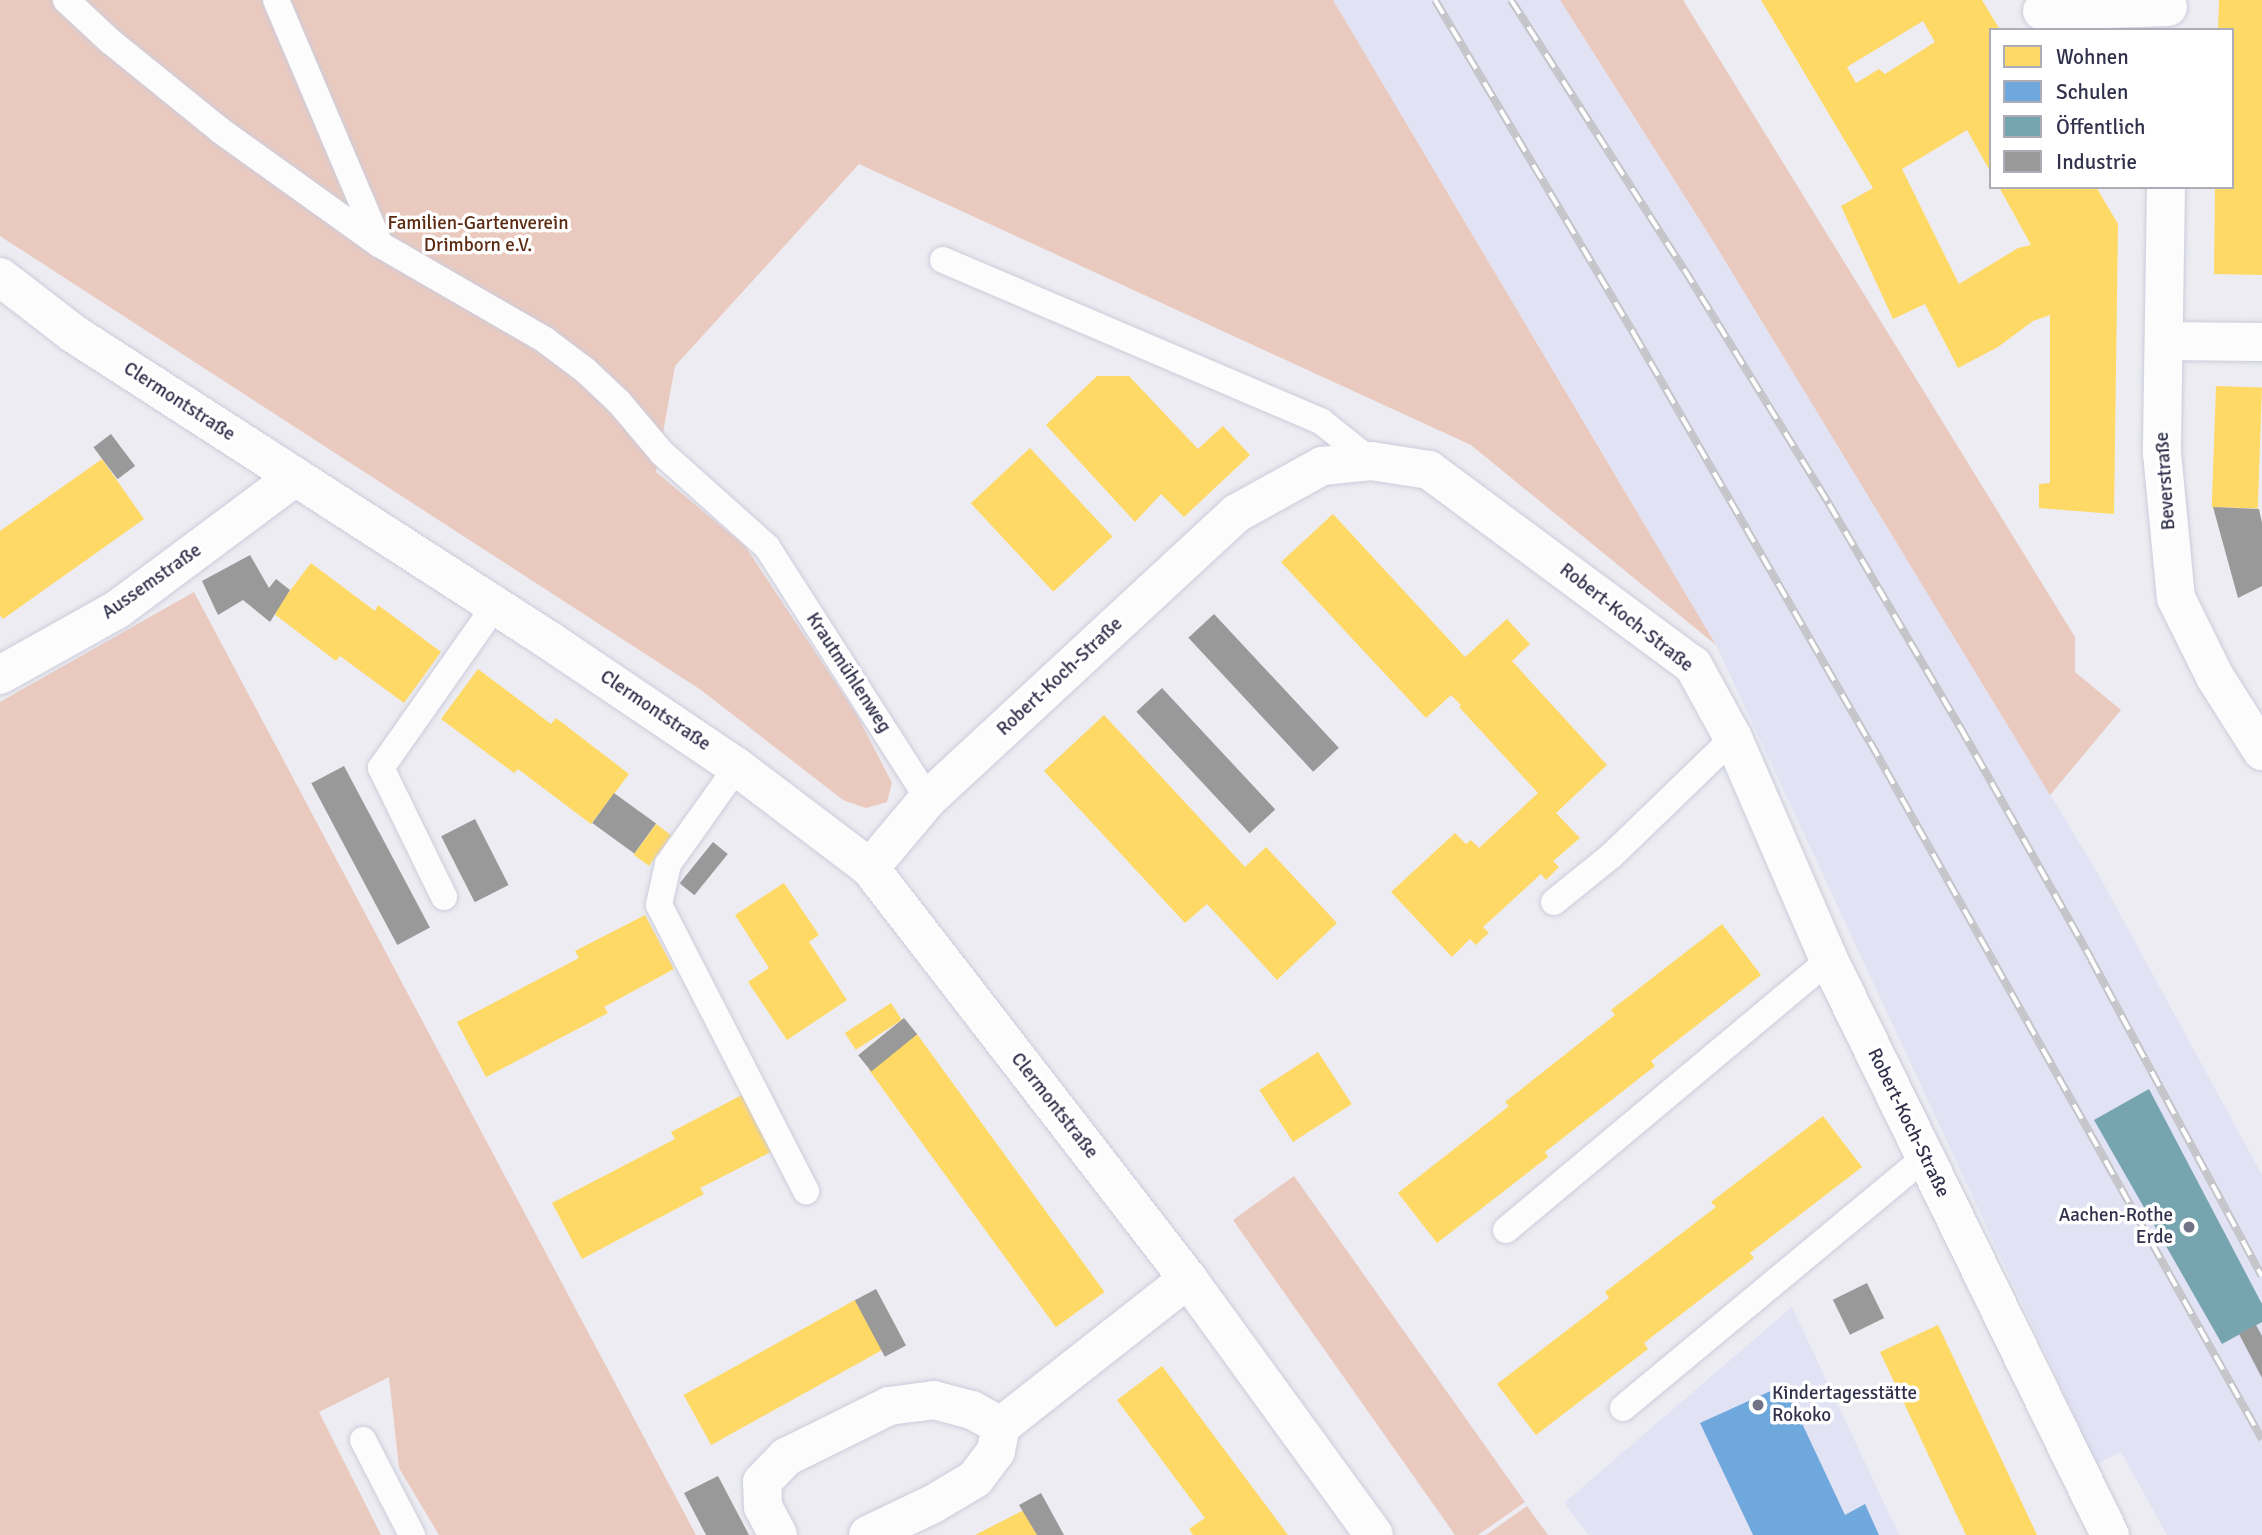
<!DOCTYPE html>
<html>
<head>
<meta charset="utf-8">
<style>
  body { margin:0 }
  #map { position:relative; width:2262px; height:1535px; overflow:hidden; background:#ececf2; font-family:Signika,sans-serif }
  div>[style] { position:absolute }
  .built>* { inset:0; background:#e2e2f5 }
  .green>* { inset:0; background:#eacabf }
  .homes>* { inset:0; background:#ffd966; transform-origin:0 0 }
  .schools>* { inset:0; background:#6fa8dc }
  .public>* { inset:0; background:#76a5af }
  .industry>* { inset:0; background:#999; transform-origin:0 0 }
  .roads { filter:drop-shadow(0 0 2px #ccccdc) drop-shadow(0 0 2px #ccccdc) }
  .service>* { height:26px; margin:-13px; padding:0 13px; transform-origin:13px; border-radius:13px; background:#fcfcfd }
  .minor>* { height:38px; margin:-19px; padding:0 19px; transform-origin:19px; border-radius:19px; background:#fcfcfd }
  .rail>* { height:8px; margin-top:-4px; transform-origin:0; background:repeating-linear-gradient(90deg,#fff 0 16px,#c5c4c8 0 32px); box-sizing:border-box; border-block:2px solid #c5c4c8 }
  .dots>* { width:19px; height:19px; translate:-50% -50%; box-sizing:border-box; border:4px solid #fff; border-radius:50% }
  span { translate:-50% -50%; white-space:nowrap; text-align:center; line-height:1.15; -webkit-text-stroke:7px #fff; paint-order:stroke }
  .park-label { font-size:19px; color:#5b2a11 }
  .street-label { font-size:19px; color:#32314c }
  .poi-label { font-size:19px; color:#32314c }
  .right { translate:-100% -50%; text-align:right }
  .left { translate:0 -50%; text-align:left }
  .legend { position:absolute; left:1989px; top:28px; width:245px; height:161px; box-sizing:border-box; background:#fff; border:2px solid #adadb7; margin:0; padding:9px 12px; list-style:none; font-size:21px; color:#32314c }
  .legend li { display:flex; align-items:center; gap:14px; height:35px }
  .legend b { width:35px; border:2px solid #adadb7 }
</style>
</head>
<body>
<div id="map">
  <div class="built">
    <div style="clip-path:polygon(1333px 0,1560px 0,1713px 241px,2096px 870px,2262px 1175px,2262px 1535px,2167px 1535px,2121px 1452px,2097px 1464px,1716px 645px)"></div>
    <div style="clip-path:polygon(1792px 1307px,1899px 1535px,1589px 1535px,1564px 1503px)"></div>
  </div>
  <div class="green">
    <div style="clip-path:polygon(0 0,1333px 0,1716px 645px,1471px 445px,859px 164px,675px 366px,656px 472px,745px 546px,857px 715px,892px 783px,887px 802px,866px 808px,843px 800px,701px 690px,0 236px)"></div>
    <div style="clip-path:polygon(1560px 0,1683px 0,2075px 637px,2075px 672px,2121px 710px,2050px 795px,1713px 241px)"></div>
    <div style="clip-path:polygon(194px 592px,696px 1535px,439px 1535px,399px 1468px,389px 1377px,319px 1412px,381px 1535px,0 1535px,0 702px)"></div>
    <div style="clip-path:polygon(1294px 1176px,1525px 1502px,1478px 1535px,1455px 1535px,1233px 1220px)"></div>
    <div style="clip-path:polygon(1527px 1506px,1548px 1535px,1486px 1535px)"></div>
  </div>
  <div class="homes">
    <div style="clip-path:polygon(evenodd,1761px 0,1982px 0,2000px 30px,1991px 30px,1991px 173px,1967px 130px,1902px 169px,1959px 284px,2018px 248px,2031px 245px,1999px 187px,2096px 187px,2118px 224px,2114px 514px,2039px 508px,2039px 484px,2050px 483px,2050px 315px,2033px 321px,1998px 347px,1958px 368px,1925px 304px,1893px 319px,1841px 206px,1873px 188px,1761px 0,1923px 21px,1935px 42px,1885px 74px,1879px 69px,1856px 83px,1847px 67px,1923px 21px)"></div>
    <div style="clip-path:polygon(2219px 0,2262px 0,2262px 275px,2214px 274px,2215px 187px,2232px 187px,2232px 30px,2218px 30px)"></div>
    <div style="clip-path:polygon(1097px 376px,1129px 376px,1198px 449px,1223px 426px,1250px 455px,1184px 517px,1161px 494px,1135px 522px,1046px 425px)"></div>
    <div style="left:2216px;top:386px;width:46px;height:121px;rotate:2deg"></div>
    <div style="left:1030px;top:448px;width:121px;height:81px;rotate:47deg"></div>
    <div style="clip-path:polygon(102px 459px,144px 519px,3px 619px,0 615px,0 531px)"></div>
    <div style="clip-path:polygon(1333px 514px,1465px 657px,1507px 619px,1530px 644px,1512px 661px,1607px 765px,1556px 813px,1580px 838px,1553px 861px,1559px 867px,1546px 880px,1541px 874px,1483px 927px,1489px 933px,1482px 939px,1476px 945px,1470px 939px,1452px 957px,1391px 892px,1455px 833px,1466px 844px,1471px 840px,1479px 848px,1538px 793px,1459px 707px,1461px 705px,1451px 695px,1426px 718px,1281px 562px)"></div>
    <div style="clip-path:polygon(311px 563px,375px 611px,378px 605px,441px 652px,404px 703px,340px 656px,336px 661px,273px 613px)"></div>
    <div style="clip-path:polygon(478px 669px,551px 724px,556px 718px,629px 774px,591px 824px,518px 769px,514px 773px,441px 719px)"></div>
    <div style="clip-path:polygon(1104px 715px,1245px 867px,1266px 847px,1337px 923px,1277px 980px,1207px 904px,1185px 923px,1044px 771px)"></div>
    <div style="left:656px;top:824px;width:19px;height:38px;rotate:36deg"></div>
    <div style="clip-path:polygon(784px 883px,819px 935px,809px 942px,847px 1000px,787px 1040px,748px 982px,769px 968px,735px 915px)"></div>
    <div style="clip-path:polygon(645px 915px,674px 969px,604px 1007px,608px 1013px,486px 1077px,457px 1022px,579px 958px,575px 951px)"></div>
    <div style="clip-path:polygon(1722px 924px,1761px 975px,1651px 1061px,1655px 1066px,1545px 1152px,1548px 1157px,1437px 1243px,1398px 1193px,1509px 1106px,1505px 1102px,1615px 1015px,1611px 1010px)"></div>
    <div style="left:891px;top:1003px;width:20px;height:55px;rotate:57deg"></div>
    <div style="left:917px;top:1034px;width:319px;height:60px;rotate:54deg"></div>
    <div style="left:1318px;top:1052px;width:62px;height:70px;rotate:57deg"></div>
    <div style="clip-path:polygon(742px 1095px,771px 1152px,700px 1188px,704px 1194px,582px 1259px,552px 1203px,675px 1139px,671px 1132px)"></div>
    <div style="clip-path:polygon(1823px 1116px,1862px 1167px,1750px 1253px,1754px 1258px,1644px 1343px,1648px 1349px,1536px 1435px,1497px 1384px,1609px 1298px,1605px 1292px,1716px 1207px,1711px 1202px)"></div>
    <div style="left:855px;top:1300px;width:57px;height:196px;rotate:61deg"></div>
    <div style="clip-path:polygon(1938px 1325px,1998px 1452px,2037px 1535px,1966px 1535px,1880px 1352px)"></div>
    <div style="clip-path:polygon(1162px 1366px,1250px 1484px,1288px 1535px,1193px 1535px,1189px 1529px,1205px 1518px,1117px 1400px)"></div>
    <div style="clip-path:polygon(1024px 1510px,1037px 1535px,975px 1535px,1022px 1511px)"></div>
  </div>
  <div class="schools">
    <div style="clip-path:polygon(1784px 1385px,1845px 1515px,1865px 1504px,1879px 1535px,1753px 1535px,1700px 1423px)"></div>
  </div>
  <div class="public">
    <div style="clip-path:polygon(2149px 1089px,2262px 1304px,2262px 1322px,2222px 1344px,2094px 1120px)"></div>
  </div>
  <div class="industry">
    <div style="left:111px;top:434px;width:40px;height:22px;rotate:53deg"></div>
    <div style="clip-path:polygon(2213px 507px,2259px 509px,2262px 523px,2262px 586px,2238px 598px)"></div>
    <div style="clip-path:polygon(250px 555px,269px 588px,276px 579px,290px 590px,270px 622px,243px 600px,218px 615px,202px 581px)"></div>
    <div style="left:1214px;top:614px;width:183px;height:35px;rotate:47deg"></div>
    <div style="left:1162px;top:688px;width:166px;height:35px;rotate:47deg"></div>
    <div style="left:344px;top:766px;width:183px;height:37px;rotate:62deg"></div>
    <div style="left:614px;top:793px;width:52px;height:37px;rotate:36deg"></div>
    <div style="left:475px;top:819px;width:74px;height:38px;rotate:63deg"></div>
    <div style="left:713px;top:842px;width:19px;height:53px;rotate:39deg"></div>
    <div style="left:904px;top:1018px;width:21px;height:59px;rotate:51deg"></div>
    <div style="left:1867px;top:1283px;width:39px;height:38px;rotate:64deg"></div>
    <div style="left:876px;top:1289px;width:64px;height:24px;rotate:62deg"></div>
    <div style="clip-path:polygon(2256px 1325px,2262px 1336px,2262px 1378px,2239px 1334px)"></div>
    <div style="clip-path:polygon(718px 1476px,749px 1535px,706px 1535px,684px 1493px)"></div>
    <div style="clip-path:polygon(1041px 1493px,1064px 1535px,1037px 1535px,1019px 1505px)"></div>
  </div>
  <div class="roads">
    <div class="service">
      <div style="left:66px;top:0;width:60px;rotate:43deg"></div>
      <div style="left:110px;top:41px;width:143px;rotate:39deg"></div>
      <div style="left:221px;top:131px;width:194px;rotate:35.6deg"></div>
      <div style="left:379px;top:244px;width:192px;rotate:30deg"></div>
      <div style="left:545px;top:340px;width:50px;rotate:36.9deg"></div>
      <div style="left:585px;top:370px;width:47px;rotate:43.3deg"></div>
      <div style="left:619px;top:402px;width:67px;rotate:49.9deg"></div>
      <div style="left:662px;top:453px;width:141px;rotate:41.8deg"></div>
      <div style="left:767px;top:547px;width:299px;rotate:57.4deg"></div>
      <div style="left:276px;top:0;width:264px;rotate:67deg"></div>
      <div style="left:943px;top:260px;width:412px;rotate:23.1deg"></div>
      <div style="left:1322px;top:422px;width:63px;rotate:38.5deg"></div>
      <div style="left:737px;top:767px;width:119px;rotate:125.4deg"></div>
      <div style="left:668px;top:864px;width:42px;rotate:102.4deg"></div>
      <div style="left:659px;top:905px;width:322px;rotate:62.8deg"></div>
      <div style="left:444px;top:897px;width:144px;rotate:-116deg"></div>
      <div style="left:381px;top:768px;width:198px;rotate:-54.9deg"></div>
      <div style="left:1554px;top:902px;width:73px;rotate:-38.9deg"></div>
      <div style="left:1611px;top:856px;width:170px;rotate:-44deg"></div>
      <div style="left:1506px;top:1230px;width:421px;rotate:-39.9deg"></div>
      <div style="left:1623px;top:1408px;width:393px;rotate:-39.7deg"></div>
      <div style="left:363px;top:1440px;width:107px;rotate:62.7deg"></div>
    </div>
    <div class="minor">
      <div style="left:2042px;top:11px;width:126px;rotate:-1.8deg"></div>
      <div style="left:2166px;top:187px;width:266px;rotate:90.9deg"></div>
      <div style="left:2162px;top:453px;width:146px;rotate:84.5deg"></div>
      <div style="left:2176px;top:598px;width:88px;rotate:63.7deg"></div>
      <div style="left:2215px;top:677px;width:88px;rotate:57.6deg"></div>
      <div style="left:0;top:277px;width:93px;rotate:37.6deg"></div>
      <div style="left:74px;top:334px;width:566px;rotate:32.82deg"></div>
      <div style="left:550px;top:641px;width:225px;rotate:34deg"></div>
      <div style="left:737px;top:767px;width:167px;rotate:37.2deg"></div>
      <div style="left:870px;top:868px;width:520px;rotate:52.27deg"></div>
      <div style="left:1188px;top:1279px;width:316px;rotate:54deg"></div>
      <div style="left:2164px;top:341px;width:98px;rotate:0.6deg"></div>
      <div style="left:0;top:675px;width:135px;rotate:-29.2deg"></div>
      <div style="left:118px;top:609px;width:221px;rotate:-36.7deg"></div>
      <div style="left:870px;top:868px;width:90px;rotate:-50deg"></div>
      <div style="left:928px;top:799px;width:421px;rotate:-42.8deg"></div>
      <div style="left:1237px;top:513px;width:97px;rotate:-28.9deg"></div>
      <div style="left:1322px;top:466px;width:49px;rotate:-5.8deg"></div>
      <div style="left:1371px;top:461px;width:59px;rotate:8.8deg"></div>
      <div style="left:1429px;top:470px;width:328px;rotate:36.5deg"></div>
      <div style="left:1693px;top:665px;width:83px;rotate:61.3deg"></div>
      <div style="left:1733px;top:738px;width:242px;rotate:66.6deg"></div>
      <div style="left:1829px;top:960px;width:640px;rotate:63.96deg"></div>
      <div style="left:778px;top:1535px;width:32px;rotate:-118deg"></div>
      <div style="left:763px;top:1507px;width:25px;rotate:-92deg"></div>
      <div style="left:762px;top:1482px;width:35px;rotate:-46deg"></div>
      <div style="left:786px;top:1457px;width:115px;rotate:-26.3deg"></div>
      <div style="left:889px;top:1406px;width:45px;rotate:-7.6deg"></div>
      <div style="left:934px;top:1400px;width:39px;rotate:15deg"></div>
      <div style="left:972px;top:1410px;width:33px;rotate:29deg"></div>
      <div style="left:868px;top:1535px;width:72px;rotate:-25.5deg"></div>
      <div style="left:933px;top:1504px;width:49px;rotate:-30.8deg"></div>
      <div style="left:975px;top:1479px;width:35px;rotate:-53deg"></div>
      <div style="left:996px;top:1451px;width:25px;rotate:-79deg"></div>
      <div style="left:1001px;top:1426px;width:238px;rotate:-38.2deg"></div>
    </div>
  </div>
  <div class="rail">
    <div style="left:1435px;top:0;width:389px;rotate:59.2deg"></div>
    <div style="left:1634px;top:334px;width:471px;rotate:60deg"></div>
    <div style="left:1870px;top:742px;width:800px;rotate:60.65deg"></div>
    <div style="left:1511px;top:0;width:320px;rotate:57.3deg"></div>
    <div style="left:1684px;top:269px;width:276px;rotate:58.3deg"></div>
    <div style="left:1829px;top:504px;width:259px;rotate:59.6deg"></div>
    <div style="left:1960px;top:727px;width:266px;rotate:60.5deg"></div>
    <div style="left:2091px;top:959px;width:360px;rotate:61.7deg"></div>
  </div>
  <div class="dots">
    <div style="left:2189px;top:1227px;background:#737286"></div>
    <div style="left:1758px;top:1405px;background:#737286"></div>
  </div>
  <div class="park-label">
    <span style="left:478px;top:235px">Familien-Gartenverein<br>Drimborn e.V.</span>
  </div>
  <div class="street-label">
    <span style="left:179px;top:402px;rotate:33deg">Clermontstraße</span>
    <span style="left:2166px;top:481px;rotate:-94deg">Beverstraße</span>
    <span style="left:152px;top:582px;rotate:-35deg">Aussemstraße</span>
    <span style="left:1626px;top:618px;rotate:38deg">Robert-Koch-Straße</span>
    <span style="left:848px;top:673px;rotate:57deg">Krautmühlenweg</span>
    <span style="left:1060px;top:677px;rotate:-43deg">Robert-Koch-Straße</span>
    <span style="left:655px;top:711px;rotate:34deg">Clermontstraße</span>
    <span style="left:1054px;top:1106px;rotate:52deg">Clermontstraße</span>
    <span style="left:1908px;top:1123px;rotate:64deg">Robert-Koch-Straße</span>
  </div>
  <div class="poi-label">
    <span class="right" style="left:2173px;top:1227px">Aachen-Rothe<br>Erde</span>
    <span class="left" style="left:1772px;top:1405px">Kindertagesstätte<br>Rokoko</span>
  </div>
  <ul class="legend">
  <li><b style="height:19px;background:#ffd966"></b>Wohnen</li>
  <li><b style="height:19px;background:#6fa8dc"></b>Schulen</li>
  <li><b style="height:19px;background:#76a5af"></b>Öffentlich</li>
  <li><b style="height:19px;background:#999"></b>Industrie</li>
  </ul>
</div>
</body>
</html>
